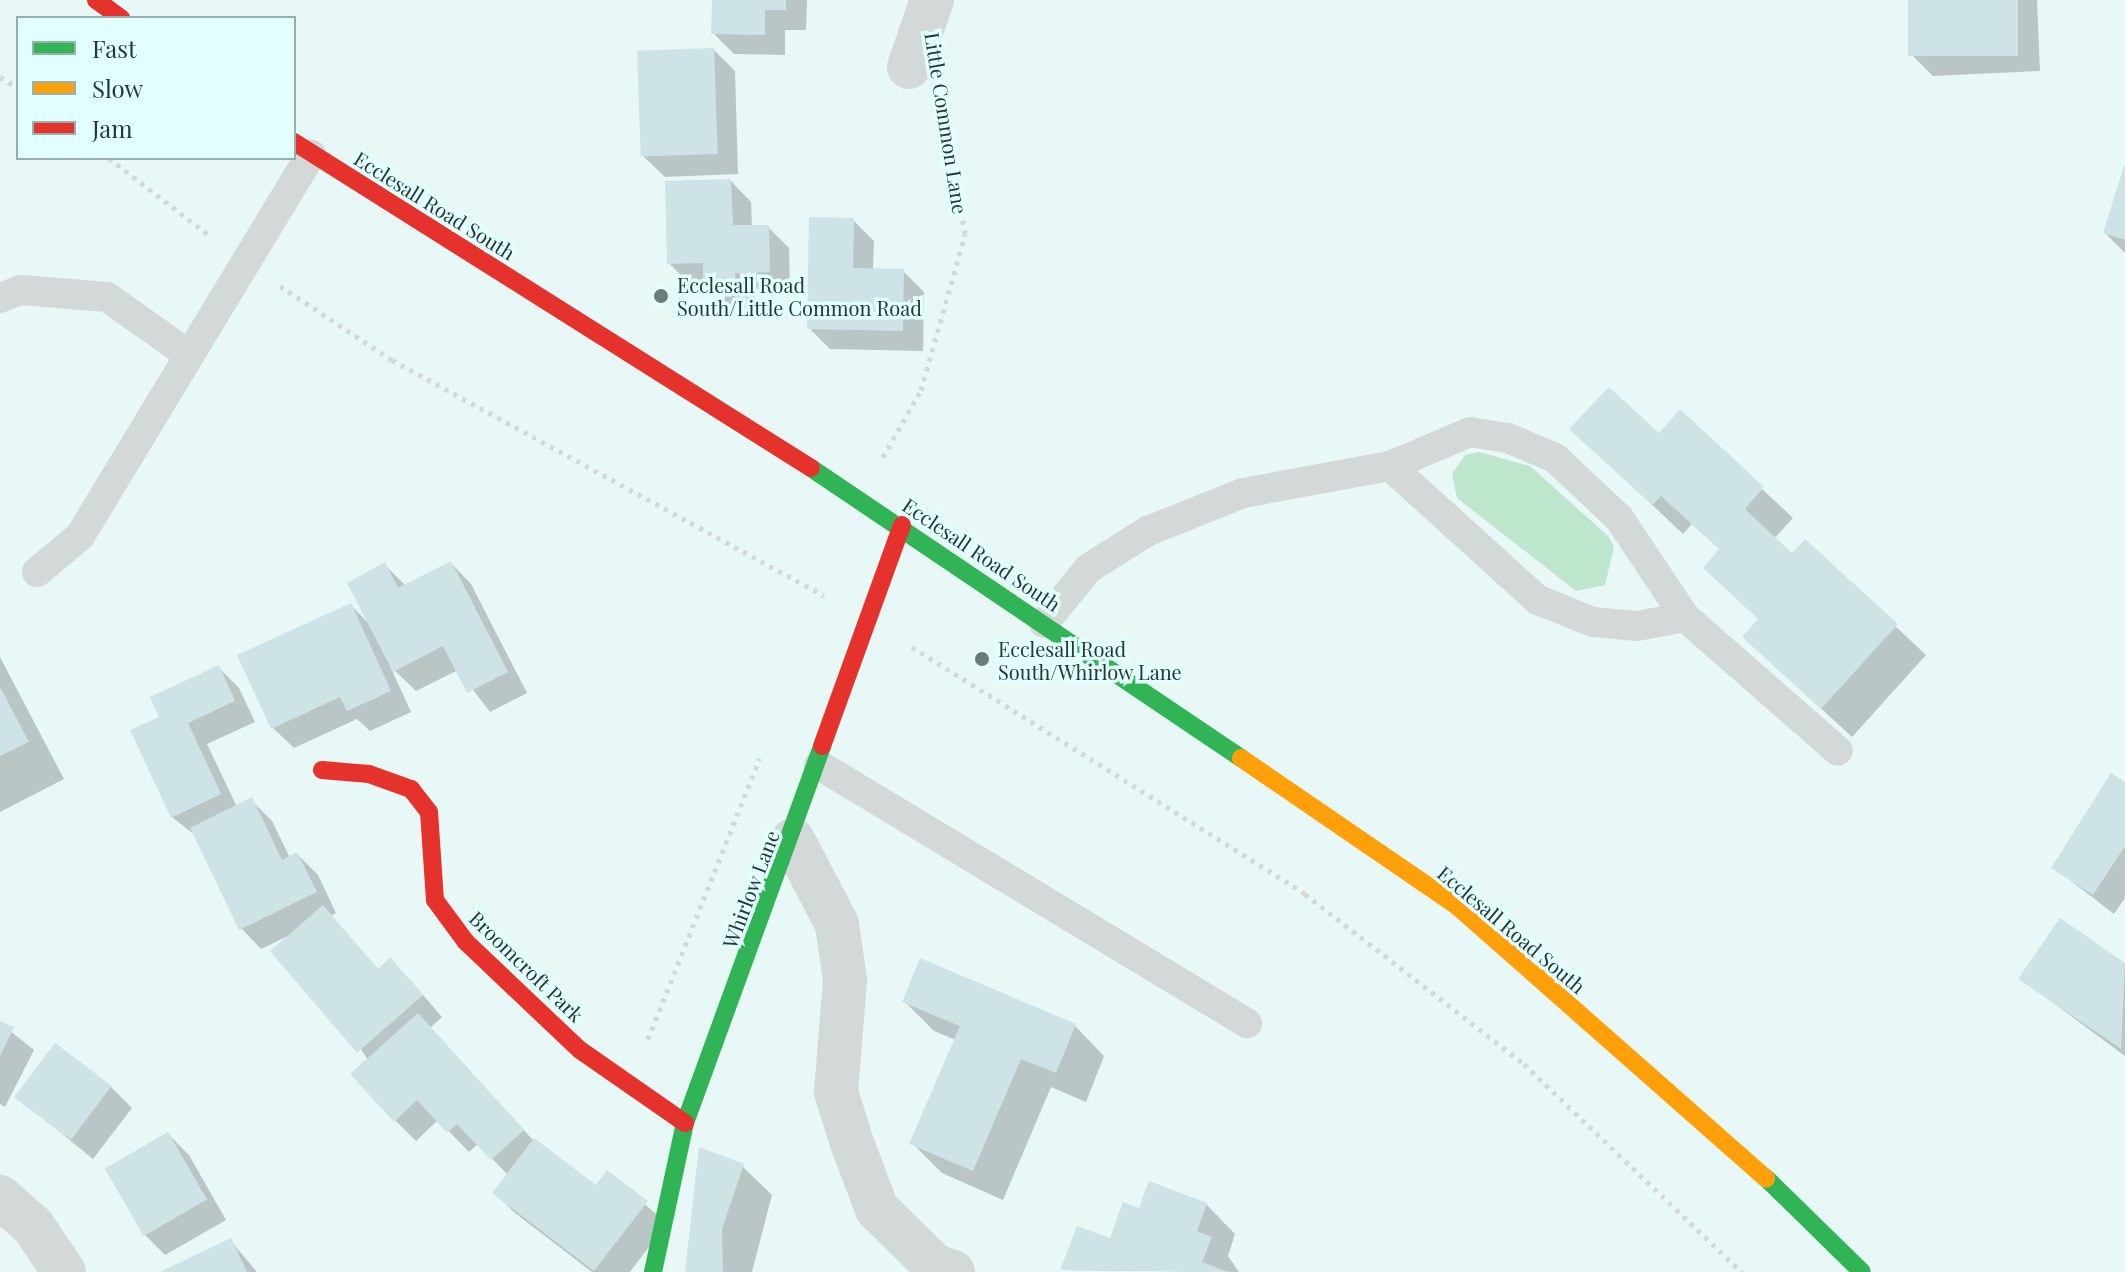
<!DOCTYPE html>
<html>
<head>
<meta charset="utf-8">
<style>
  body { margin:0 }
  #map { position:relative; width:2125px; height:1272px; overflow:hidden; background:#e8f8f7; font-family:"Playfair Display",serif }
  div>[style] { position:absolute }
  .green>* { inset:0; background:#bde6cc }
  .shadow>* { inset:0; background:#0003 }
  .building>* { inset:0; background:#cee3e6; transform-origin:0 0 }
  .path>* { height:5px; margin-top:-2.5px; transform-origin:0; background:repeating-linear-gradient(90deg,#d4d9d8 0 4px,transparent 0 10px) }
  .lane>* { height:30px; margin:-15px; padding:0 15px; transform-origin:15px; border-radius:15px; background:#d3d8d8 }
  .street>* { height:44px; margin:-22px; padding:0 22px; transform-origin:22px; border-radius:22px; background:#d3d8d8 }
  .fast>* { height:18px; margin:-9px; padding:0 9px; transform-origin:9px; border-radius:9px; background:#30b455 }
  .slow>* { height:18px; margin:-9px; padding:0 9px; transform-origin:9px; border-radius:9px; background:#ff9f0a }
  .jam>* { height:18px; margin:-9px; padding:0 9px; transform-origin:9px; border-radius:9px; background:#e5322d }
  .dots>* { width:22px; height:22px; translate:-50% -50%; box-sizing:border-box; border:4px solid #e1fffd; border-radius:50% }
  span { translate:-50% -50%; white-space:nowrap; text-align:center; line-height:1.15; -webkit-text-stroke:7px #e1fffd; paint-order:stroke }
  .street-label { font-size:20px; color:#283736 }
  .poi-label { font-size:20px; color:#283736 }
  .left { translate:0 -50%; text-align:left }
  .legend { position:absolute; left:16px; top:16px; width:280px; height:144px; box-sizing:border-box; background:#e1fffd; border:2px solid #97afad; margin:0; padding:10px 14px; list-style:none; font-size:24px; color:#283736 }
  .legend li { display:flex; align-items:center; gap:16px; height:40px }
  .legend b { width:40px; border:2px solid #97afad }
</style>
</head>
<body>
<div id="map">
  <div class="green">
    <div style="clip-path:polygon(1479px 452px,1530px 466px,1608px 536px,1614px 547px,1605px 585px,1576px 591px,1457px 498px,1452px 474px,1465px 455px)"></div>
  </div>
  <div class="shadow">
    <div style="clip-path:polygon(714px 0,807px 0,806px 30px,785px 30px,785px 55px,734px 54px,714px 34px)"></div>
    <div style="clip-path:polygon(1910px 0,2037px 0,2040px 71px,1933px 76px,1912px 55px)"></div>
    <div style="clip-path:polygon(714px 50px,735px 71px,738px 174px,665px 177px,644px 157px)"></div>
    <div style="clip-path:polygon(2125px 171px,2125px 253px,2105px 233px)"></div>
    <div style="clip-path:polygon(731px 181px,751px 202px,752px 227px,768px 227px,789px 248px,790px 292px,755px 293px,756px 310px,726px 310px,705px 283px,689px 284px,669px 263px)"></div>
    <div style="clip-path:polygon(853px 220px,874px 241px,873px 271px,903px 271px,924px 292px,923px 351px,830px 349px,809px 328px)"></div>
    <div style="clip-path:polygon(1680px 412px,1793px 518px,1774px 539px,1792px 556px,1805px 541px,1926px 655px,1852px 737px,1775px 666px,1760px 620px,1721px 550px,1692px 524px,1683px 534px,1572px 429px,1659px 436px)"></div>
    <div style="clip-path:polygon(451px 563px,471px 584px,527px 693px,490px 712px,458px 670px,416px 691px,390px 666px,411px 712px,370px 731px,357px 719px,294px 748px,273px 728px,351px 605px,369px 624px,385px 565px,406px 586px)"></div>
    <div style="clip-path:polygon(0 657px,64px 779px,0 812px)"></div>
    <div style="clip-path:polygon(218px 667px,239px 688px,255px 722px,207px 744px,237px 807px,251px 800px,272px 821px,290px 858px,297px 854px,318px 875px,336px 913px,330px 916px,379px 970px,390px 960px,411px 981px,442px 1017px,430px 1028px,533px 1140px,596px 1188px,608px 1173px,667px 1223px,630px 1272px,592px 1272px,515px 1213px,495px 1193px,508px 1175px,478px 1144px,469px 1152px,438px 1120px,416px 1141px,395px 1120px,368px 1060px,288px 936px,261px 949px,241px 928px,196px 836px,172px 817px,162px 717px)"></div>
    <div style="clip-path:polygon(2125px 785px,2125px 898px,2114px 914px,2053px 867px)"></div>
    <div style="clip-path:polygon(2060px 921px,2125px 965px,2125px 1056px,2021px 979px)"></div>
    <div style="clip-path:polygon(904px 1001px,1075px 1026px,1104px 1056px,1086px 1102px,1051px 1087px,1003px 1200px,942px 1173px,912px 1143px,956px 1040px,934px 1031px)"></div>
    <div style="clip-path:polygon(0 1023px,34px 1050px,5px 1107px,0 1104px)"></div>
    <div style="clip-path:polygon(111px 1087px,132px 1108px,93px 1159px,18px 1098px)"></div>
    <div style="clip-path:polygon(168px 1134px,189px 1155px,226px 1220px,165px 1255px,144px 1234px,108px 1169px)"></div>
    <div style="clip-path:polygon(700px 1150px,742px 1166px,772px 1195px,752px 1272px,687px 1272px)"></div>
    <div style="clip-path:polygon(1206px 1204px,1235px 1234px,1228px 1256px,1239px 1272px,1063px 1270px,1111px 1241px,1140px 1211px)"></div>
    <div style="clip-path:polygon(230px 1240px,257px 1272px,167px 1272px)"></div>
  </div>
  <div class="building">
    <div style="clip-path:polygon(712px 0,786px 0,786px 10px,765px 10px,765px 35px,711px 34px)"></div>
    <div style="left:1908px;top:0;width:110px;height:56px"></div>
    <div style="left:714px;top:48px;width:106px;height:77px;rotate:88deg"></div>
    <div style="clip-path:polygon(2124px 166px,2125px 166px,2125px 240px,2103px 233px)"></div>
    <div style="clip-path:polygon(731px 179px,733px 225px,769px 225px,770px 272px,735px 273px,736px 290px,703px 290px,703px 263px,667px 264px,665px 181px)"></div>
    <div style="clip-path:polygon(809px 217px,854px 218px,853px 268px,904px 269px,903px 331px,807px 329px)"></div>
    <div style="clip-path:polygon(1609px 387px,1659px 433px,1680px 409px,1764px 487px,1745px 509px,1792px 553px,1805px 539px,1898px 624px,1821px 709px,1742px 637px,1758px 619px,1703px 568px,1719px 549px,1661px 496px,1652px 505px,1569px 429px)"></div>
    <div style="clip-path:polygon(451px 561px,508px 672px,467px 693px,443px 646px,393px 672px,347px 583px,385px 562px,398px 588px)"></div>
    <div style="clip-path:polygon(351px 603px,391px 691px,347px 711px,340px 697px,271px 729px,237px 655px)"></div>
    <div style="clip-path:polygon(219px 665px,235px 701px,188px 723px,221px 794px,171px 818px,130px 730px,159px 717px,150px 697px)"></div>
    <div style="clip-path:polygon(0 687px,29px 742px,0 756px)"></div>
    <div style="clip-path:polygon(2111px 773px,2125px 782px,2125px 846px,2093px 895px,2051px 868px)"></div>
    <div style="clip-path:polygon(252px 797px,282px 860px,297px 852px,317px 892px,239px 930px,190px 828px)"></div>
    <div style="clip-path:polygon(323px 905px,378px 969px,390px 957px,423px 995px,357px 1053px,270px 951px)"></div>
    <div style="clip-path:polygon(2060px 918px,2125px 963px,2121px 1049px,2018px 979px)"></div>
    <div style="clip-path:polygon(920px 958px,1076px 1024px,1056px 1073px,1021px 1059px,973px 1171px,909px 1144px,960px 1026px,902px 1002px)"></div>
    <div style="clip-path:polygon(418px 1013px,524px 1130px,491px 1160px,457px 1124px,447px 1133px,417px 1100px,394px 1122px,350px 1074px)"></div>
    <div style="clip-path:polygon(0 1021px,14px 1027px,0 1056px)"></div>
    <div style="left:55px;top:1043px;width:71px;height:68px;rotate:37deg"></div>
    <div style="left:168px;top:1132px;width:78px;height:73px;rotate:60deg"></div>
    <div style="clip-path:polygon(534px 1138px,596px 1185px,607px 1170px,648px 1201px,594px 1271px,492px 1193px)"></div>
    <div style="clip-path:polygon(699px 1147px,744px 1164px,722px 1229px,723px 1272px,685px 1272px)"></div>
    <div style="clip-path:polygon(1149px 1181px,1207px 1203px,1197px 1231px,1212px 1237px,1202px 1262px,1228px 1272px,1060px 1270px,1077px 1226px,1110px 1238px,1123px 1202px,1139px 1208px)"></div>
    <div style="clip-path:polygon(231px 1238px,247px 1272px,160px 1272px)"></div>
  </div>
  <div class="path">
    <div style="left:0;top:77px;width:21px;rotate:31deg"></div>
    <div style="left:109px;top:158px;width:128px;rotate:37.7deg"></div>
    <div style="left:280px;top:286px;width:134px;rotate:33.5deg"></div>
    <div style="left:392px;top:360px;width:492px;rotate:28.6deg"></div>
    <div style="left:883px;top:457px;width:77px;rotate:-60.4deg"></div>
    <div style="left:921px;top:390px;width:162px;rotate:-74.2deg"></div>
    <div style="left:965px;top:234px;width:135px;rotate:-99.4deg"></div>
    <div style="left:912px;top:647px;width:464px;rotate:32.1deg"></div>
    <div style="left:1305px;top:894px;width:277px;rotate:37.8deg"></div>
    <div style="left:1524px;top:1064px;width:301px;rotate:43.7deg"></div>
    <div style="left:648px;top:1039px;width:302px;rotate:-68.3deg"></div>
  </div>
  <div class="lane">
    <div style="left:0;top:298px;width:22px;rotate:-21deg"></div>
    <div style="left:21px;top:290px;width:86px;rotate:4.7deg"></div>
    <div style="left:107px;top:297px;width:100px;rotate:35.3deg"></div>
    <div style="left:1390px;top:466px;width:200px;rotate:42.2deg"></div>
    <div style="left:1538px;top:600px;width:59px;rotate:21.8deg"></div>
    <div style="left:1593px;top:622px;width:44px;rotate:5.2deg"></div>
    <div style="left:1637px;top:626px;width:49px;rotate:-10.6deg"></div>
    <div style="left:37px;top:572px;width:56px;rotate:-39.9deg"></div>
    <div style="left:80px;top:536px;width:446px;rotate:-58.8deg"></div>
    <div style="left:1044px;top:623px;width:71px;rotate:-50.7deg"></div>
    <div style="left:1089px;top:568px;width:70px;rotate:-32.1deg"></div>
    <div style="left:1148px;top:531px;width:102px;rotate:-21.8deg"></div>
    <div style="left:1243px;top:493px;width:149px;rotate:-10.4deg"></div>
    <div style="left:1390px;top:466px;width:87px;rotate:-23deg"></div>
    <div style="left:1470px;top:432px;width:38px;rotate:9deg"></div>
    <div style="left:1508px;top:438px;width:51px;rotate:23.1deg"></div>
    <div style="left:1555px;top:458px;width:88px;rotate:43.2deg"></div>
    <div style="left:1619px;top:518px;width:119px;rotate:56.3deg"></div>
    <div style="left:1685px;top:617px;width:203px;rotate:41.2deg"></div>
    <div style="left:819px;top:765px;width:500px;rotate:31.1deg"></div>
  </div>
  <div class="street">
    <div style="left:909px;top:67px;width:71px;rotate:-71.1deg"></div>
    <div style="left:793px;top:840px;width:95px;rotate:62.4deg"></div>
    <div style="left:837px;top:924px;width:57px;rotate:81.9deg"></div>
    <div style="left:845px;top:980px;width:112px;rotate:94.6deg"></div>
    <div style="left:836px;top:1092px;width:53px;rotate:72.6deg"></div>
    <div style="left:852px;top:1143px;width:71px;rotate:69.3deg"></div>
    <div style="left:877px;top:1209px;width:81px;rotate:44.5deg"></div>
    <div style="left:935px;top:1266px;width:19px;rotate:18deg"></div>
    <div style="left:0;top:1197px;width:44px;rotate:41.3deg"></div>
    <div style="left:33px;top:1226px;width:55px;rotate:56deg"></div>
  </div>
  <div class="fast">
    <div style="left:811px;top:468px;width:519px;rotate:34deg"></div>
    <div style="left:1766px;top:1178px;width:134px;rotate:44.4deg"></div>
    <div style="left:653px;top:1272px;width:152px;rotate:-77.9deg"></div>
    <div style="left:685px;top:1123px;width:401px;rotate:-70deg"></div>
  </div>
  <div class="slow">
    <div style="left:1241px;top:758px;width:262px;rotate:34.4deg"></div>
    <div style="left:1457px;top:906px;width:412px;rotate:41.4deg"></div>
  </div>
  <div class="jam">
    <div style="left:96px;top:0;width:31px;rotate:36deg"></div>
    <div style="left:294px;top:142px;width:611px;rotate:32.23deg"></div>
    <div style="left:822px;top:746px;width:235px;rotate:-70.1deg"></div>
    <div style="left:322px;top:770px;width:47px;rotate:4.9deg"></div>
    <div style="left:369px;top:774px;width:45px;rotate:19.7deg"></div>
    <div style="left:411px;top:789px;width:29px;rotate:52deg"></div>
    <div style="left:429px;top:812px;width:88px;rotate:86.1deg"></div>
    <div style="left:435px;top:900px;width:52px;rotate:53.6deg"></div>
    <div style="left:466px;top:942px;width:157px;rotate:43.5deg"></div>
    <div style="left:580px;top:1050px;width:128px;rotate:34.8deg"></div>
  </div>
  <div class="dots">
    <div style="left:661px;top:296px;background:#6b7b7a"></div>
    <div style="left:982px;top:659px;background:#6b7b7a"></div>
  </div>
  <div class="street-label">
    <span style="left:947px;top:123px;rotate:81deg">Little Common Lane</span>
    <span style="left:435px;top:205px;rotate:32deg">Ecclesall Road South</span>
    <span style="left:982px;top:554px;rotate:34deg">Ecclesall Road South</span>
    <span style="left:750px;top:889px;rotate:-69deg">Whirlow Lane</span>
    <span style="left:1512px;top:929px;rotate:40deg">Ecclesall Road South</span>
    <span style="left:527px;top:966px;rotate:44deg">Broomcroft Park</span>
  </div>
  <div class="poi-label">
    <span class="left" style="left:677px;top:296px">Ecclesall Road<br>South/Little Common Road</span>
    <span class="left" style="left:998px;top:660px">Ecclesall Road<br>South/Whirlow Lane</span>
  </div>
  <ul class="legend">
  <li><b style="height:10px;background:#30b455"></b>Fast</li>
  <li><b style="height:10px;background:#ff9f0a"></b>Slow</li>
  <li><b style="height:10px;background:#e5322d"></b>Jam</li>
  </ul>
</div>
</body>
</html>
